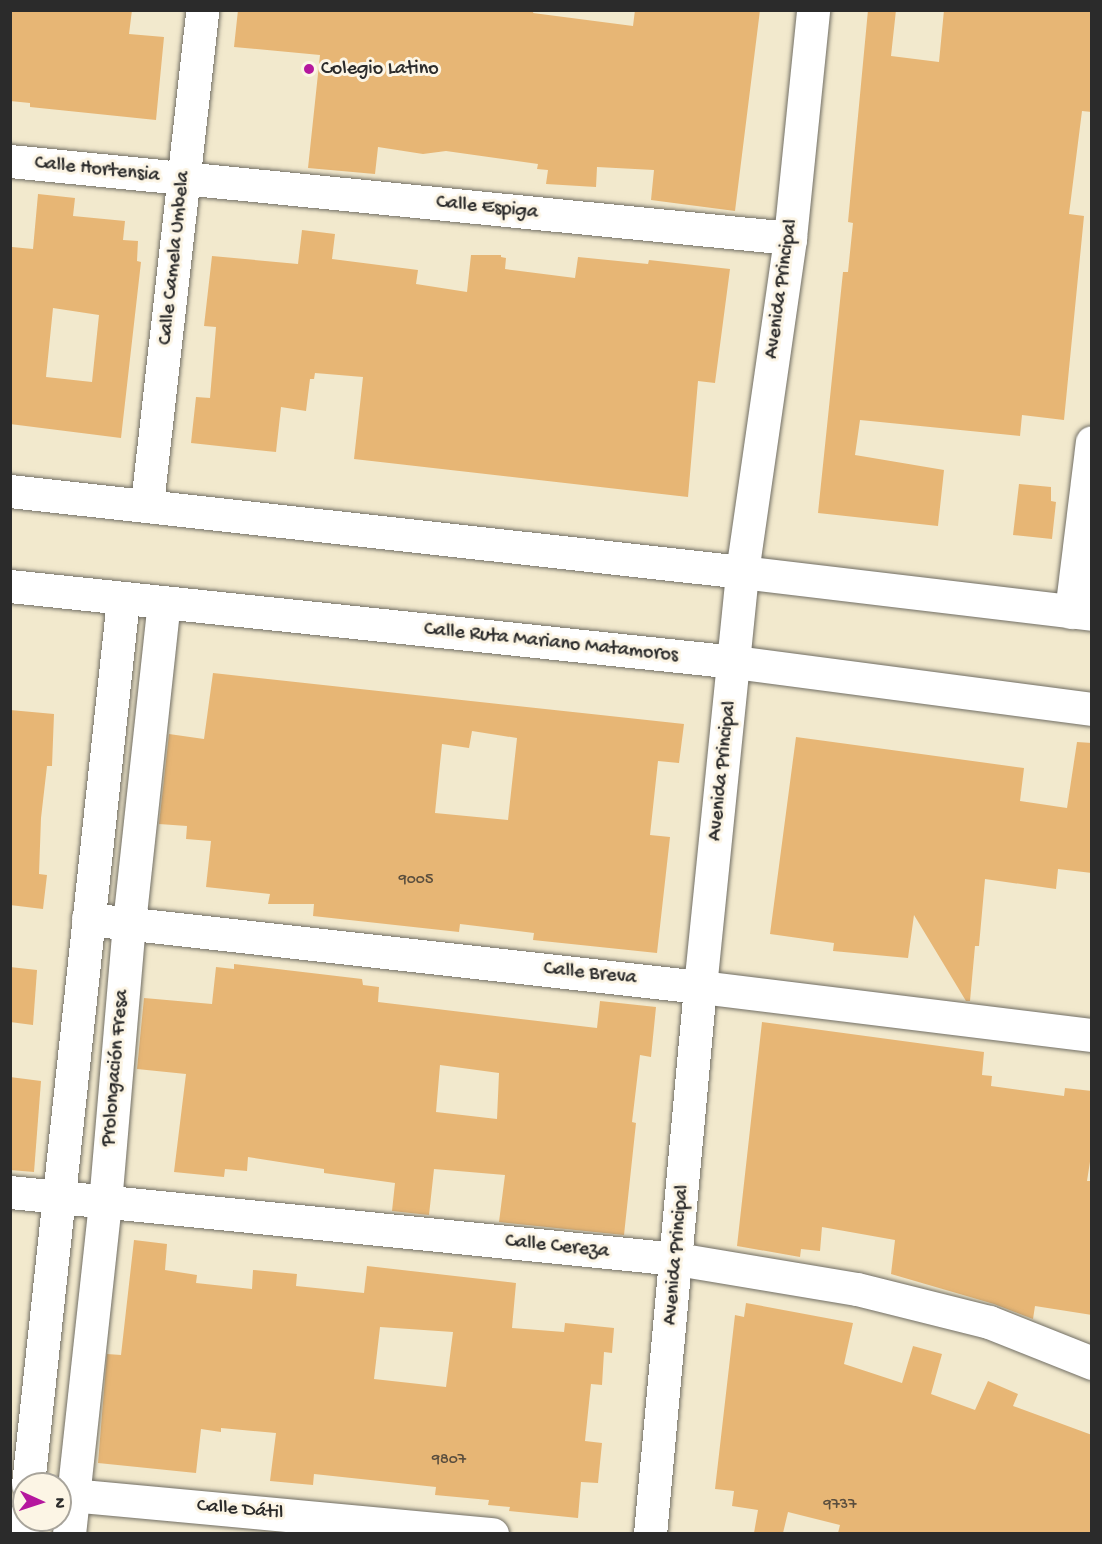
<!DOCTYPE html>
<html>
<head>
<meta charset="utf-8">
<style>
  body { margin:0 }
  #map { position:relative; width:1102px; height:1544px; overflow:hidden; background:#f2e9cd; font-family:"Gochi Hand",sans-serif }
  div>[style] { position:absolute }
  .building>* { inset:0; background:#e7b675 }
  .roads { filter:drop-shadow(0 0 2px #716e64) drop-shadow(0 0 2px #716e64) }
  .minor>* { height:33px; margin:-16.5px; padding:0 16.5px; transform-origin:16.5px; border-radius:16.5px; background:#fff }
  .major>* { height:33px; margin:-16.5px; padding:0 16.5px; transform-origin:16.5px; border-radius:16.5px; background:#fff }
  .dots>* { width:16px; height:16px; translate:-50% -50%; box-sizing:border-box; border:3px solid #fcf5e5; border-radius:50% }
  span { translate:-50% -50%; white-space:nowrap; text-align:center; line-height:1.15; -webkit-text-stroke:6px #fcf5e5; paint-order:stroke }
  .number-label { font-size:16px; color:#5a4e3e }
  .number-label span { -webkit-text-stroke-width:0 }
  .poi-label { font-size:20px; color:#2b2b2b }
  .left { translate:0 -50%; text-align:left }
  .street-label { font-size:20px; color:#2b2b2b }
  .frame { position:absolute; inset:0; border:12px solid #2b2b2b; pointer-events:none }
  .north { position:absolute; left:12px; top:1472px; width:60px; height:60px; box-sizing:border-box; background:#fcf5e5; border:2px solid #a8a49b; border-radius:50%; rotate:93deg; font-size:16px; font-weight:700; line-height:24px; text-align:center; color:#2b2b2b }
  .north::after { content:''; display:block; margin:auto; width:21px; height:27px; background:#b5179e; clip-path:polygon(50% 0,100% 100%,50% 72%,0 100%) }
</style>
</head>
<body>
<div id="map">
  <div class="building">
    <div style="clip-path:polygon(10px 10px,132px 10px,129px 34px,164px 37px,156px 120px,30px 107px,30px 103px,10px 101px)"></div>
    <div style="clip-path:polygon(238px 10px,534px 10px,533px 13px,633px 26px,635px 10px,760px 10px,735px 211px,651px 200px,654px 170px,597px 167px,596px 187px,546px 184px,548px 170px,537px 169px,538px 164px,446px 151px,423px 154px,378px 147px,375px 174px,308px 168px,320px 55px,234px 47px)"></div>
    <div style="clip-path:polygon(868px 10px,896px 10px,891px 56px,939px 62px,944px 10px,1092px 10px,1092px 112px,1082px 111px,1069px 214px,1084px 216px,1064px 420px,1022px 415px,1020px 436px,860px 420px,855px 455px,944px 470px,938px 526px,818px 513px,843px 272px,848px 272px,853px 223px,848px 222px)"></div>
    <div style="clip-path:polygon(evenodd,38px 194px,75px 198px,73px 216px,125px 221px,123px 240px,138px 241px,137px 261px,141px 262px,121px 438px,10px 424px,12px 247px,33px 249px,38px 194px,53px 308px,99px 315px,92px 382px,46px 377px,53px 308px)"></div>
    <div style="clip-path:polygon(302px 230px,335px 234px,332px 259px,418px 270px,416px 284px,467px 292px,471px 255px,501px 255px,501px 257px,506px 258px,505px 269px,575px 278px,578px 257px,648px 264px,649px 260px,730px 269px,715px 383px,698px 381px,688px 497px,354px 459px,363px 377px,315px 373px,314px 379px,310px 379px,306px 411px,281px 407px,276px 452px,191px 443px,196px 397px,210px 398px,216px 327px,204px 326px,212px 256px,298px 264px)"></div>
    <div style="clip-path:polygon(1019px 484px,1051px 487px,1051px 501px,1056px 502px,1052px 539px,1013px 535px)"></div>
    <div style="clip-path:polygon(evenodd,213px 673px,684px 724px,679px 763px,658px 761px,650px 835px,670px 837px,657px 953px,533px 940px,534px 933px,460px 924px,459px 932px,313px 916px,314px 904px,268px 904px,270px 894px,206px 887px,211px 841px,186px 839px,187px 826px,159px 824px,169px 734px,204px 739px,213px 673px,472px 731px,517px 738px,508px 820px,435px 813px,442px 744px,469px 748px,472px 731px)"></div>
    <div style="clip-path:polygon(10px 710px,54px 714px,52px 766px,47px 766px,41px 818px,39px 874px,47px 875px,43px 909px,10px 905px)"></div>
    <div style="clip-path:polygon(796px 737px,1024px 768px,1020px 801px,1067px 808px,1077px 742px,1092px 743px,1092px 873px,1058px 869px,1056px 889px,985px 879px,979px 946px,975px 946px,970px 1001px,966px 1001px,914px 915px,908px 958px,833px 951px,834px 943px,770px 934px)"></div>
    <div style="clip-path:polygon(evenodd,234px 964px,362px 979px,363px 985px,379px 987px,378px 1002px,597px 1028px,600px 1001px,656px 1007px,651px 1057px,640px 1055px,632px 1122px,636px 1123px,624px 1235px,499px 1222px,505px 1175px,434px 1169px,429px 1215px,392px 1211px,395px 1183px,324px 1173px,324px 1169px,248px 1157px,247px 1171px,225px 1169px,224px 1177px,174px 1172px,186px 1074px,137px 1069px,144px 998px,212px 1004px,216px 967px,234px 969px,234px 964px,440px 1065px,499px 1073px,497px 1119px,436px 1112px,440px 1065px)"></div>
    <div style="clip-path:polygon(10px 967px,37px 970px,33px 1025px,10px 1022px)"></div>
    <div style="clip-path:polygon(762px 1022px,984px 1052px,982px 1075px,992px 1076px,991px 1086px,1064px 1096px,1065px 1088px,1092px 1091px,1092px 1149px,1087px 1181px,1092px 1181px,1092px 1315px,1035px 1306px,1033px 1319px,994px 1304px,891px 1274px,895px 1240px,822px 1227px,820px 1251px,801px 1249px,800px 1257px,737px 1246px)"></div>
    <div style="clip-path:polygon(10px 1077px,41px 1081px,34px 1172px,10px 1170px)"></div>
    <div style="clip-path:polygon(evenodd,134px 1240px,167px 1244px,165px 1270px,197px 1275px,196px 1283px,252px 1289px,253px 1270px,297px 1274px,296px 1286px,364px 1293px,367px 1266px,516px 1283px,512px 1328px,564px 1332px,565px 1323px,614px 1328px,612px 1353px,604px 1352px,602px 1385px,591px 1384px,585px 1441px,602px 1443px,598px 1483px,581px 1482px,578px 1518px,509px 1511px,510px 1507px,488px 1505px,489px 1500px,435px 1495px,436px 1487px,314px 1474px,313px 1485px,270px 1481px,276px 1433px,221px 1428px,221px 1432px,201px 1429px,196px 1473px,98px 1463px,107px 1354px,121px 1355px,134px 1240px,380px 1327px,453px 1332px,446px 1387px,374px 1379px,380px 1327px)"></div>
    <div style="clip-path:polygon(746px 1303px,853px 1323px,844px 1364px,902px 1383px,913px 1346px,942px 1354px,931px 1394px,975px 1410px,988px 1381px,1018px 1394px,1013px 1406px,1092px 1435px,1092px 1533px,838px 1533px,840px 1525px,788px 1512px,783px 1533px,754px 1533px,758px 1510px,732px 1506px,734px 1491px,715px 1489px,735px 1315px,744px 1317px)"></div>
  </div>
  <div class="roads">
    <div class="minor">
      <div style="left:10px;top:161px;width:784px;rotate:5.64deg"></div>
      <div style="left:147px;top:504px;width:497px;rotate:-83.6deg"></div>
      <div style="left:1071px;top:612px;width:171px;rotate:-83deg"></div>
      <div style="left:88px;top:919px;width:616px;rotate:6.34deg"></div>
      <div style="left:700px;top:987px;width:395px;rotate:7deg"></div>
      <div style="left:10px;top:1192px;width:670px;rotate:5.74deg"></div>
      <div style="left:677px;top:1259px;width:182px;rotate:9.5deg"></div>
      <div style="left:857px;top:1289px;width:136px;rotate:14deg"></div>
      <div style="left:989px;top:1322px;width:111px;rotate:21.7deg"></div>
      <div style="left:28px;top:1484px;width:890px;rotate:-83.87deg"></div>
      <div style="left:60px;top:1494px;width:434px;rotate:5.3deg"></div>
      <div style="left:22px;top:1534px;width:16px;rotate:-83deg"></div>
      <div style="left:69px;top:1534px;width:333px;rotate:-83.8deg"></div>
      <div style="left:105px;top:1203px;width:281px;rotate:-85.1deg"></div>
      <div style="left:129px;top:923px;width:322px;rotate:-83.8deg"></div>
      <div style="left:650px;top:1534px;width:549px;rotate:-84.78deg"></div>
      <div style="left:700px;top:987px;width:417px;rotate:-84.2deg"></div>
      <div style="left:742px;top:572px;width:337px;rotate:-81.8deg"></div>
      <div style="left:790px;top:238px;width:229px;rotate:-84.2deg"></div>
    </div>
    <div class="major">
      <div style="left:10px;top:491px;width:736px;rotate:6.31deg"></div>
      <div style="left:742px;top:572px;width:353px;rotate:6.8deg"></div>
      <div style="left:10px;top:586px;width:729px;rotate:5.98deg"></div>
      <div style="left:735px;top:662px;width:360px;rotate:7.5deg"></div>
    </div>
  </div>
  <div class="dots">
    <div style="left:309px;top:69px;background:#b5179e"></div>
  </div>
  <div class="number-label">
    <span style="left:416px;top:881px">9005</span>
    <span style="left:449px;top:1461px">9807</span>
    <span style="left:840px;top:1506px">9737</span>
  </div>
  <div class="poi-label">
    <span class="left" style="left:321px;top:69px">Colegio Latino</span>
  </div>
  <div class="street-label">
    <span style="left:97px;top:170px;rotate:6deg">Calle Hortensia</span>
    <span style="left:487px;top:208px;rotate:6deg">Calle Espiga</span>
    <span style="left:175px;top:258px;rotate:-84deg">Calle Camela Umbela</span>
    <span style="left:782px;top:289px;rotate:-82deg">Avenida Principal</span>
    <span style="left:551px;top:643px;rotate:6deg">Calle Ruta Mariano Matamoros</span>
    <span style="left:723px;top:771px;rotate:-84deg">Avenida Principal</span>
    <span style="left:590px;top:974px;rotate:6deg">Calle Breva</span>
    <span style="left:116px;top:1068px;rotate:-85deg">Prolongación Fresa</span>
    <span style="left:557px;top:1247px;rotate:6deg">Calle Cereza</span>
    <span style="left:677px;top:1255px;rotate:-85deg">Avenida Principal</span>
    <span style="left:240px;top:1510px;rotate:5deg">Calle Dátil</span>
  </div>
  <div class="frame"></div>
  <div class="north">N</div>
</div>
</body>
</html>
